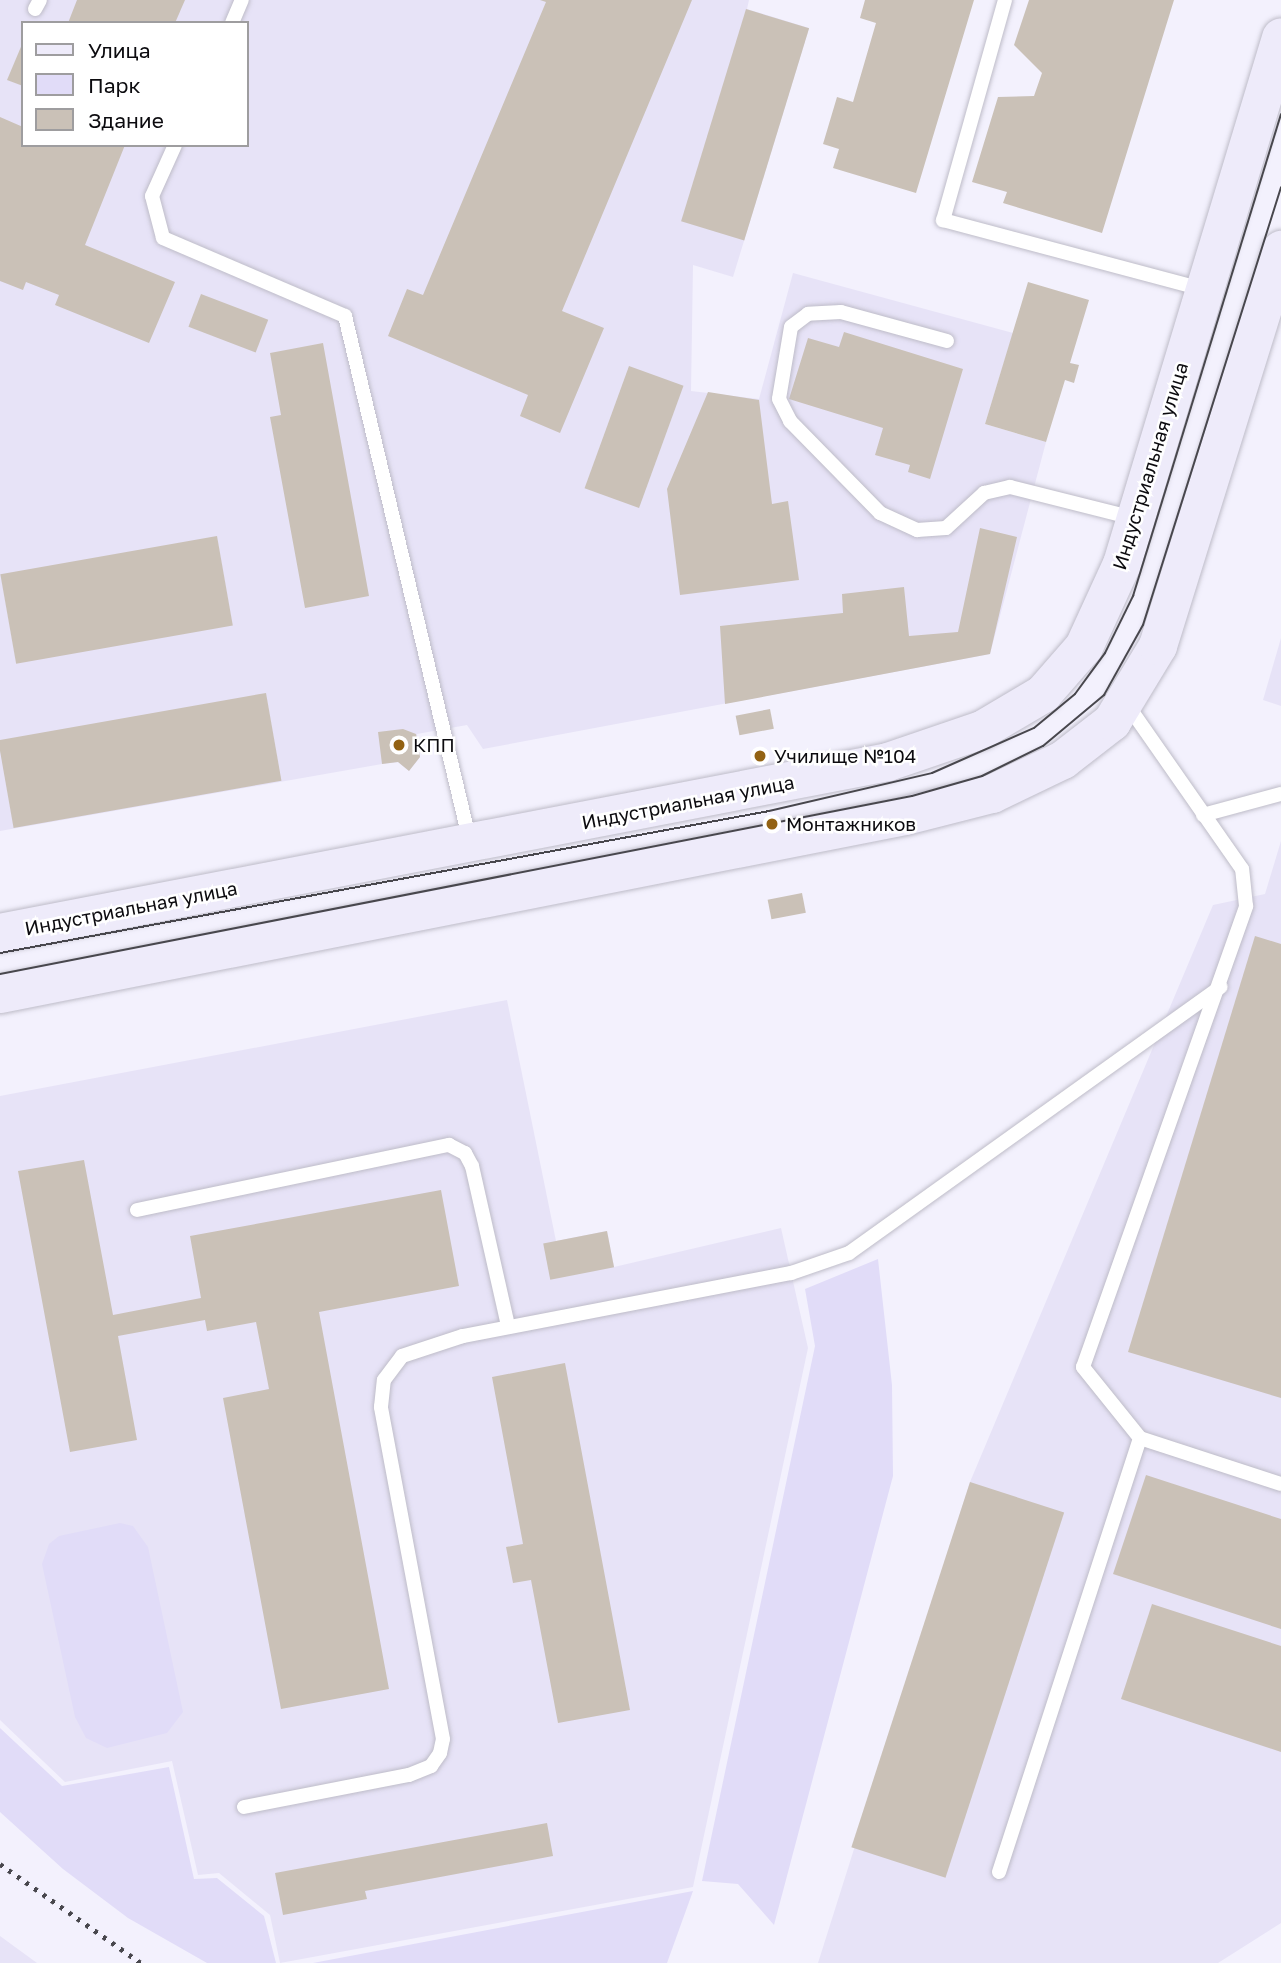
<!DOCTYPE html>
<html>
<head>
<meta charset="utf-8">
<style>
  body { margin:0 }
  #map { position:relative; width:1281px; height:1963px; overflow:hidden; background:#f3f1fd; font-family:"Golos Text",sans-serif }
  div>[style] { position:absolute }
  .built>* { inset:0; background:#e7e3f7 }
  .green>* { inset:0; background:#e1dcf8 }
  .building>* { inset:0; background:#cac1b7; transform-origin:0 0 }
  .roads { filter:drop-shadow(0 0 2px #bebcc8) drop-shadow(0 0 2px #bebcc8) }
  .lane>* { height:14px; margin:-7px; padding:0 7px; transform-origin:7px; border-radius:7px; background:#fff }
  .secondary>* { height:38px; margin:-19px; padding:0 19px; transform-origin:19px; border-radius:19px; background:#eeebfa }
  .tram>* { height:2px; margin:-1px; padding:0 1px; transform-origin:1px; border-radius:1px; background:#48474d }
  .rail>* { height:5px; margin-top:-2.5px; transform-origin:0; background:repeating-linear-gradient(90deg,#48474d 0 3.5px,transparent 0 10.5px) }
  .dots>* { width:19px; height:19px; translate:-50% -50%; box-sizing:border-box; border:4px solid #fff; border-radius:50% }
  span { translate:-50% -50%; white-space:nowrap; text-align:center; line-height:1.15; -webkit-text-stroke:5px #fff; paint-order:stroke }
  .street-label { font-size:19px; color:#0c0b0f }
  .poi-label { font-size:19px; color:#0c0b0f }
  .left { translate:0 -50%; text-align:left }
  .legend { position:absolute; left:21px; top:21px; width:228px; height:126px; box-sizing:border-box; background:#fff; border:2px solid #9e9d9f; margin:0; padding:9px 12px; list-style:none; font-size:21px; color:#0c0b0f }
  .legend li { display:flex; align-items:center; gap:14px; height:35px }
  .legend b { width:35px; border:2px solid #9e9d9f }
</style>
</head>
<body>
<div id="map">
  <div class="built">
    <div style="clip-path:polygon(evenodd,0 0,749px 0,747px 9px,809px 28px,733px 277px,693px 265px,691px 391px,759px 399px,793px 273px,1013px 333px,985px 424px,1046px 442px,990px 654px,483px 749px,467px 725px,417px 734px,420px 757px,409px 771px,398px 762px,382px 764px,0 831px,0 0,23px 23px,247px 23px,247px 145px,23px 145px,23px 23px)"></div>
    <div style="clip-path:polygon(1281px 638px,1281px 706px,1263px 700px)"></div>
    <div style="clip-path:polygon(1281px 841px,1281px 1923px,1218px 1963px,818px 1963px,970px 1482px,1213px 905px,1265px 894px)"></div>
    <div style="clip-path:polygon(507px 1000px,556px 1241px,607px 1231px,614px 1267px,781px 1228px,808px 1348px,693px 1887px,280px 1963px,270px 1915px,219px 1873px,198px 1875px,172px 1761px,65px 1782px,0 1720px,0 1096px)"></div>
    <div style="clip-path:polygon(0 1936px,37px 1963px,0 1963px)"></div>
  </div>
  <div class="green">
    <div style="clip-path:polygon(878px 1259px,892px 1385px,893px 1476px,774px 1925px,738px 1884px,702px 1881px,815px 1346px,805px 1289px)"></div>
    <div style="clip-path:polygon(120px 1523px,133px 1526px,148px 1547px,183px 1712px,167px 1733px,107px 1748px,86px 1738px,75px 1717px,42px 1564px,49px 1544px,59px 1536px)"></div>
    <div style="clip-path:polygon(0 1728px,62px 1786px,169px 1767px,194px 1879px,217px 1878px,264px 1916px,276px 1963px,207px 1963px,128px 1918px,63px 1869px,0 1812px)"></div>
    <div style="clip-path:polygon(693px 1891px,667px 1963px,313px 1963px)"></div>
  </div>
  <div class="building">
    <div style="clip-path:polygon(77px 0,185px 0,175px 23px,68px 23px)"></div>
    <div style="clip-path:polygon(540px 0,692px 0,562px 311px,604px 328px,560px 433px,520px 416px,528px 395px,388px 336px,407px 289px,423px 295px,546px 2px)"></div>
    <div style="clip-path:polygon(865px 0,974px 0,916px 193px,833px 168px,839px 149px,823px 144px,837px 97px,853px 102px,876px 23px,860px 18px)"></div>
    <div style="clip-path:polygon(1029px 0,1174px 0,1102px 233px,1003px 203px,1007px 192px,972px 182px,998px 97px,1034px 96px,1042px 73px,1014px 45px)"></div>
    <div style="left:746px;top:9px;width:66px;height:222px;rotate:17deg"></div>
    <div style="clip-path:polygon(23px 42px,23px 86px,7px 80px)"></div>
    <div style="clip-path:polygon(0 117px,23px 127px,23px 145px,125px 145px,85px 245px,175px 282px,149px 343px,55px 305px,59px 295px,26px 282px,23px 290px,0 281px)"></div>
    <div style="clip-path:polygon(1028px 282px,1089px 300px,1070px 363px,1079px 365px,1074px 383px,1065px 380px,1046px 442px,985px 424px)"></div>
    <div style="left:201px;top:294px;width:72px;height:35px;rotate:21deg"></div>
    <div style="clip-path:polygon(844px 332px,963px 369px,930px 479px,908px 472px,910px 465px,875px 455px,883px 428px,789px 399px,808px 338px,839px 347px)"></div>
    <div style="clip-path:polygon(323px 343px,369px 596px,305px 608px,270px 417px,281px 415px,270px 353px)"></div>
    <div style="left:629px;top:366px;width:58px;height:130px;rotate:20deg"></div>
    <div style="clip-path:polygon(708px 392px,759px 400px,772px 504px,788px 501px,799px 580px,680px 595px,667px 489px)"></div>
    <div style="clip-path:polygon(980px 528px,1017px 537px,990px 654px,725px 704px,720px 626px,843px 613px,842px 594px,904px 587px,909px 636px,958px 632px)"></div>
    <div style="left:217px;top:536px;width:91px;height:220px;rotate:80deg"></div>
    <div style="left:266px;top:693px;width:89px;height:272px;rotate:80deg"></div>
    <div style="left:770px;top:709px;width:20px;height:35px;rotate:79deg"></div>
    <div style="clip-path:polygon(403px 729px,416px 734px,420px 757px,409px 771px,398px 762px,382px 764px,378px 732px)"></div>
    <div style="left:802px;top:893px;width:20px;height:35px;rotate:79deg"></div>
    <div style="clip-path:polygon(1255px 936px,1281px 944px,1281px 1398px,1128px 1352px)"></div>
    <div style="clip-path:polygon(84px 1160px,113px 1315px,201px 1298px,190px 1236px,441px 1190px,459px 1286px,319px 1312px,389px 1689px,281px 1709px,223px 1398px,269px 1389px,256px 1322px,207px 1331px,205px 1320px,118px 1336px,137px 1440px,70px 1452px,18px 1171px)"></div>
    <div style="left:607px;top:1231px;width:37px;height:65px;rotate:79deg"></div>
    <div style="clip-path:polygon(565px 1363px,630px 1710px,558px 1723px,531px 1580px,513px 1583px,506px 1547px,523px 1544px,492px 1377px)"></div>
    <div style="clip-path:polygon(1146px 1475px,1281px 1519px,1281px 1629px,1113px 1574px)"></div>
    <div style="left:970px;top:1482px;width:99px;height:384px;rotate:18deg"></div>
    <div style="clip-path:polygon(1152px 1604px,1281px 1646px,1281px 1752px,1121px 1699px)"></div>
    <div style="clip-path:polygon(547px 1823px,553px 1856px,365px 1891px,367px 1899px,283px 1915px,275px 1873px)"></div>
  </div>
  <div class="roads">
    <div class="lane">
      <div style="left:1005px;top:0;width:229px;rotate:105.7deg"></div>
      <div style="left:943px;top:220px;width:269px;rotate:14.9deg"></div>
      <div style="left:35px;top:9px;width:10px;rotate:-61deg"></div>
      <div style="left:232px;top:23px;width:25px;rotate:-67deg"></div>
      <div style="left:175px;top:145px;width:56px;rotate:114.3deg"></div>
      <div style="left:152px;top:196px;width:43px;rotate:75.3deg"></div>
      <div style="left:163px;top:238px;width:198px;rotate:23.2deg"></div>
      <div style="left:345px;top:316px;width:541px;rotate:76.63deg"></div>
      <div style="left:947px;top:341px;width:110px;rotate:-164.7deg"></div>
      <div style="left:841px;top:312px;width:33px;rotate:177deg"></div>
      <div style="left:808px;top:314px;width:21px;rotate:143deg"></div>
      <div style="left:791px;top:327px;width:73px;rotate:99.5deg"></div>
      <div style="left:779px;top:399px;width:25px;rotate:63deg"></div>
      <div style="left:790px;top:421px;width:129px;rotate:45.6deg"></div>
      <div style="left:880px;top:513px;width:41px;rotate:24.7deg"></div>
      <div style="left:917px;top:530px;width:29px;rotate:-4deg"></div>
      <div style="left:946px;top:528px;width:52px;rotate:-42.6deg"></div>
      <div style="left:984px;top:493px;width:27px;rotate:-13deg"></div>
      <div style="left:1010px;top:487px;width:127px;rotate:14.1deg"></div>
      <div style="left:1203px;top:815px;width:81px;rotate:-15.1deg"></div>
      <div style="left:137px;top:1210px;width:319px;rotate:-11.8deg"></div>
      <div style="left:449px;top:1145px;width:18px;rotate:27deg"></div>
      <div style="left:465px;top:1153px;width:15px;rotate:62deg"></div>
      <div style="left:472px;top:1166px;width:164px;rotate:77.3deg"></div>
      <div style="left:1140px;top:1438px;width:148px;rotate:18.1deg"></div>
      <div style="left:244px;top:1807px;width:168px;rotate:-11deg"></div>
      <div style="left:409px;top:1775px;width:24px;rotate:-22deg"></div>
      <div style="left:431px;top:1766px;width:16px;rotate:-55deg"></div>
      <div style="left:440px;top:1753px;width:14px;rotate:-78deg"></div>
      <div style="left:443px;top:1739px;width:338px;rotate:-100.6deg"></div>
      <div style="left:381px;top:1407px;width:27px;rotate:-84deg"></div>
      <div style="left:384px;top:1380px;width:30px;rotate:-53deg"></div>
      <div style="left:402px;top:1356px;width:64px;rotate:-18.2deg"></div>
      <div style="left:463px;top:1336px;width:334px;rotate:-10.9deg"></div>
      <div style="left:791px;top:1273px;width:61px;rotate:-19deg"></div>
      <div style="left:849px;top:1253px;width:457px;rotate:-35.6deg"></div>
      <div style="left:999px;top:1872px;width:456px;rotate:-72deg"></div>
      <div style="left:1140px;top:1438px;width:91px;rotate:-128.8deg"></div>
      <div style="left:1083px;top:1367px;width:489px;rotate:-70.5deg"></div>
      <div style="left:1246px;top:906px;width:37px;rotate:-96deg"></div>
      <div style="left:1242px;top:869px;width:201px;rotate:-124.9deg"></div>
    </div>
    <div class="secondary">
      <div style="left:0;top:933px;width:904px;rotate:-10.9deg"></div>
      <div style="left:888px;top:762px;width:99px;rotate:-18.8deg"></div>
      <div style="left:982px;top:730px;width:71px;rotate:-30.5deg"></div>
      <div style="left:1043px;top:694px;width:62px;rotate:-48.9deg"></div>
      <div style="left:1084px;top:647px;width:91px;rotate:-65.4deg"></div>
      <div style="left:1122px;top:564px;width:550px;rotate:-73.18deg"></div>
      <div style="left:0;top:994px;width:922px;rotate:-11.13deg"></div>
      <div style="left:905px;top:816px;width:90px;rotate:-14.2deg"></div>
      <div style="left:992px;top:794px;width:79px;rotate:-25.6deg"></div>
      <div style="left:1063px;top:760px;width:62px;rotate:-37.8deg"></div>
      <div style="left:1112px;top:722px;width:89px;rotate:-58.8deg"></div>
      <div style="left:1158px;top:646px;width:415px;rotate:-72.7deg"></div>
    </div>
  </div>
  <div class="tram">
    <div style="left:0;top:953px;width:782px;rotate:-10.46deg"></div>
    <div style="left:769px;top:811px;width:167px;rotate:-13.1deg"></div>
    <div style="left:932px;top:773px;width:111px;rotate:-23.8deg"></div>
    <div style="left:1034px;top:728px;width:53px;rotate:-39.7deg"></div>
    <div style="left:1075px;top:694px;width:51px;rotate:-53.8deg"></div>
    <div style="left:1105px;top:653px;width:64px;rotate:-63.8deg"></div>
    <div style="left:1133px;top:596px;width:504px;rotate:-72.93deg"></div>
    <div style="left:0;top:974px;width:929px;rotate:-11.04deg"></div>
    <div style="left:912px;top:796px;width:73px;rotate:-15.9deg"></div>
    <div style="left:982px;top:776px;width:68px;rotate:-26.2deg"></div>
    <div style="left:1043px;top:746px;width:80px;rotate:-39.9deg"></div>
    <div style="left:1104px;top:695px;width:80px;rotate:-60.9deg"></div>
    <div style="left:1143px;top:625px;width:459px;rotate:-72.5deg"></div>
  </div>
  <div class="rail">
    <div style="left:0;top:1864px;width:172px;rotate:35.1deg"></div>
  </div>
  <div class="dots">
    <div style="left:399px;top:745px;background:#936213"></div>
    <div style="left:760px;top:756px;background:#936213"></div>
    <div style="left:772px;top:824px;background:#936213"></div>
  </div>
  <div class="street-label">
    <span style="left:1150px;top:466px;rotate:-73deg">Индустриальная улица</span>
    <span style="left:688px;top:802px;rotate:-11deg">Индустриальная улица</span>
    <span style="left:131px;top:908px;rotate:-11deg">Индустриальная улица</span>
  </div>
  <div class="poi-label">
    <span class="left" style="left:413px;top:745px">КПП</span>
    <span class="left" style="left:774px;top:756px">Училище №104</span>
    <span class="left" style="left:786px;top:824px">Монтажников</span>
  </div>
  <ul class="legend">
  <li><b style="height:9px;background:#eeebfa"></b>Улица</li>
  <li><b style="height:19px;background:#e1dcf8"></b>Парк</li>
  <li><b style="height:19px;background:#cac1b7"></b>Здание</li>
  </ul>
</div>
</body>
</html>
